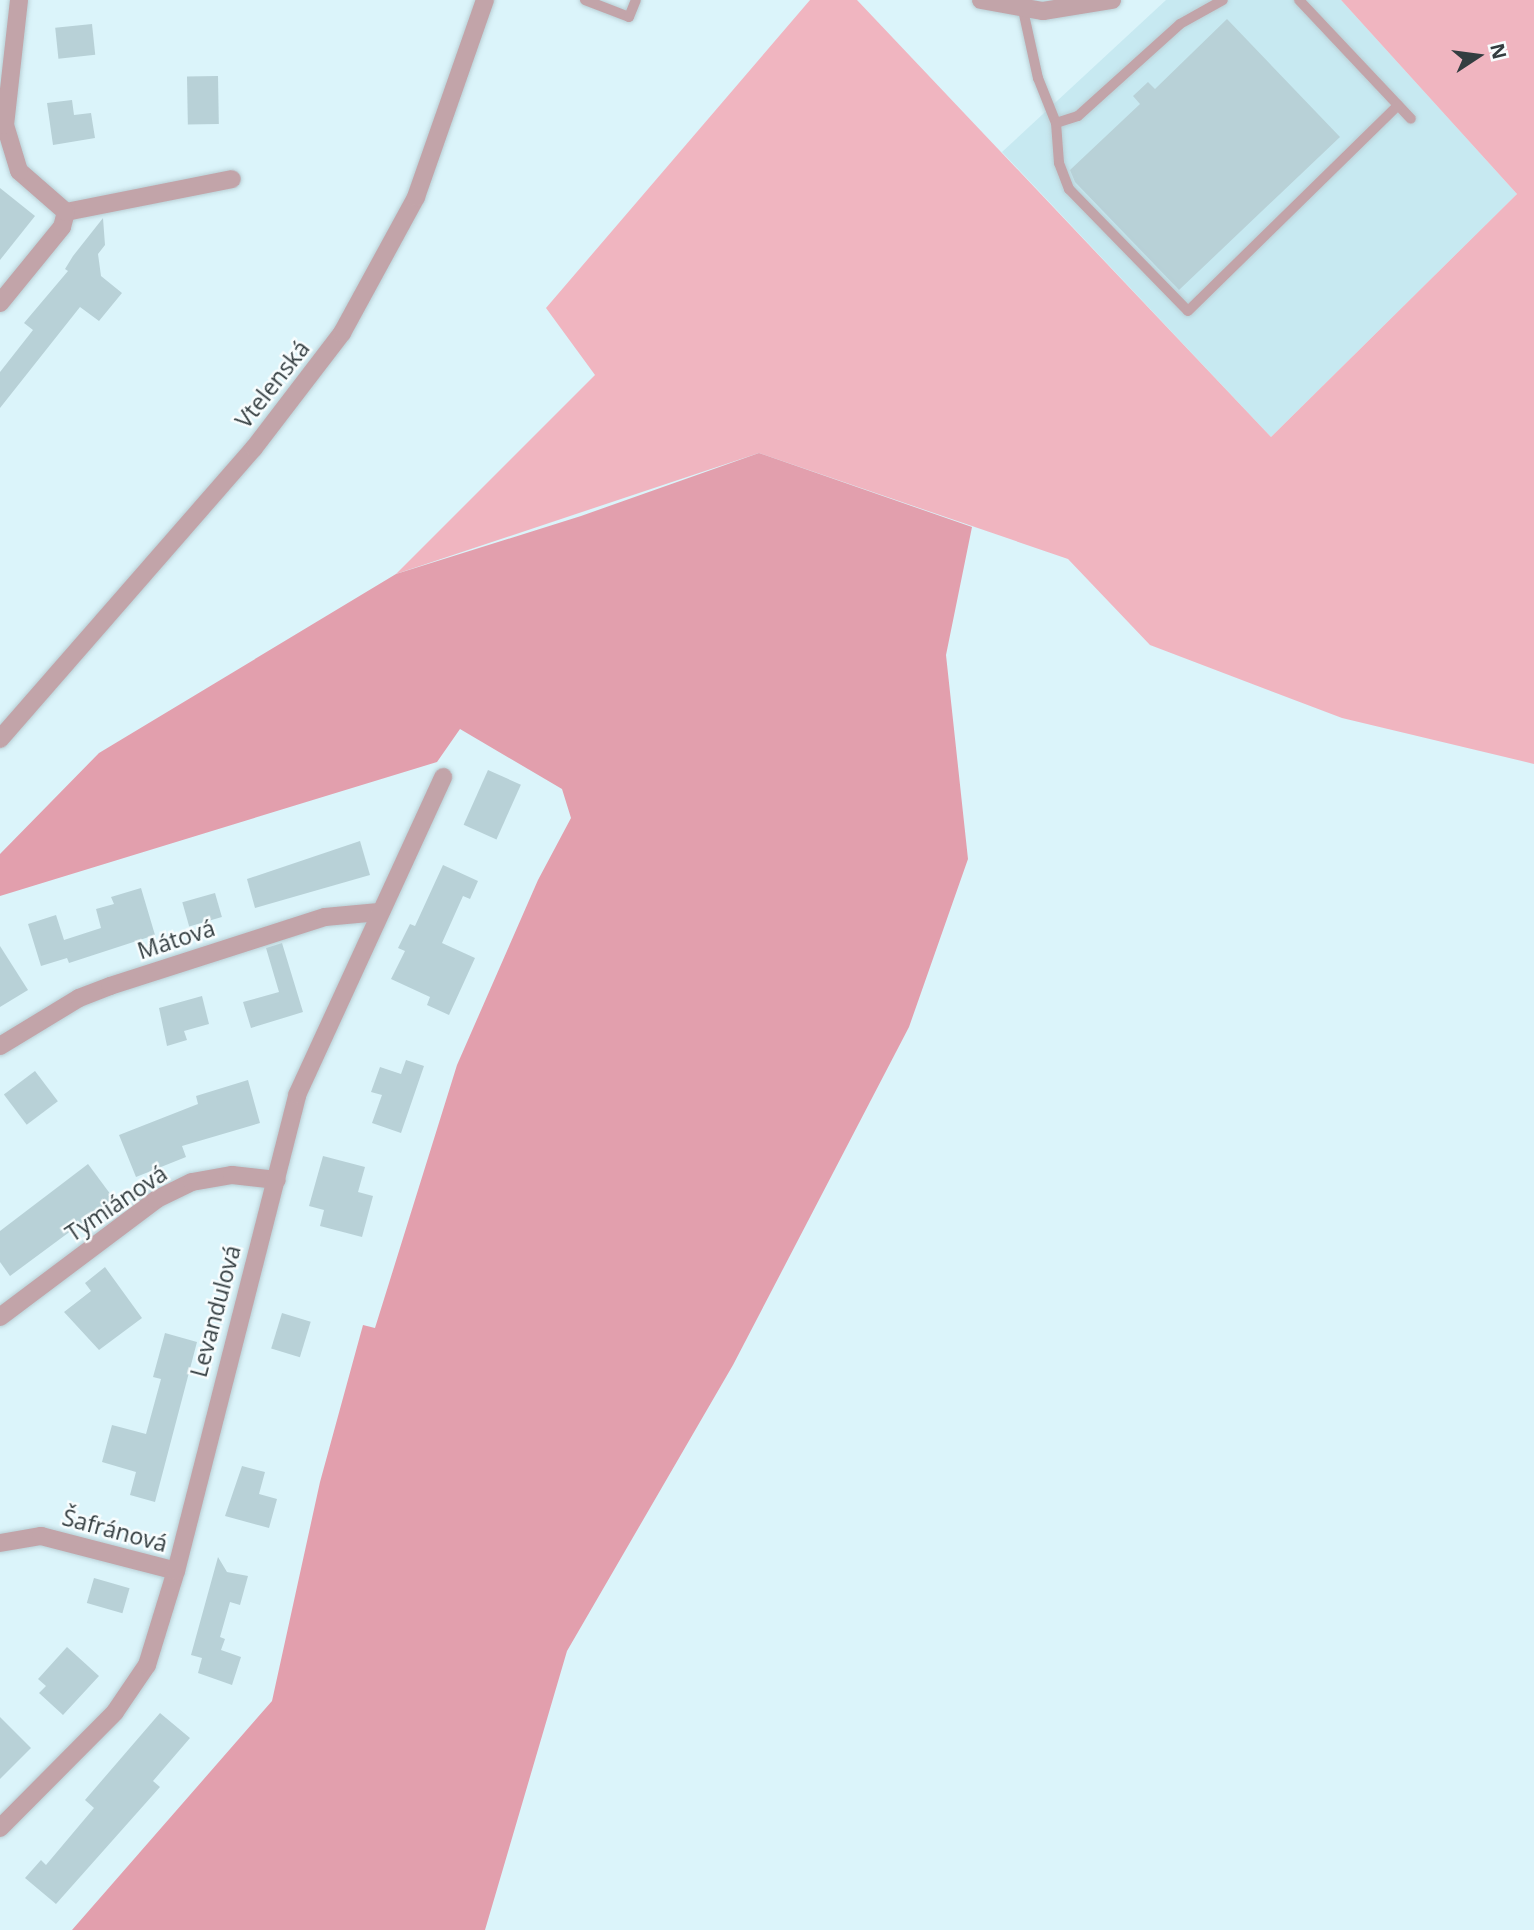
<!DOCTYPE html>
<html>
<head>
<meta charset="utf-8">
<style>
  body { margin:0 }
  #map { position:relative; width:1534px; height:1930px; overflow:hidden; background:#dbf4fa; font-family:"Open Sans",sans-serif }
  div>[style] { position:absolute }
  .built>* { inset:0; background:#c7e9f1 }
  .green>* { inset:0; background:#f0b5c0 }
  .forest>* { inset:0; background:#e29fad }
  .building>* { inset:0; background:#b8d1d7; transform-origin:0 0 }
  .roads { filter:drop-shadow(0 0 2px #b9cfd5) drop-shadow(0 0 2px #b9cfd5) }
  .lane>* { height:10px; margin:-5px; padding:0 5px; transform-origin:5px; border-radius:5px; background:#c2a4a9 }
  .street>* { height:18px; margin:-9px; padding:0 9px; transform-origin:9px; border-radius:9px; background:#c2a4a9 }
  span { translate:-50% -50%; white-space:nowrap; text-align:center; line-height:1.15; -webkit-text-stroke:5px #f8fdfe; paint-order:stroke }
  .street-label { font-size:23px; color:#333d40 }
  .north { position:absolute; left:1443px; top:21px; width:70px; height:70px; -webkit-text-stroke:5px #f8fdfe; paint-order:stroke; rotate:77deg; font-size:19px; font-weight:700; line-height:28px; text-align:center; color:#333d40 }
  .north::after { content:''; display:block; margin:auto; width:24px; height:32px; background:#333d40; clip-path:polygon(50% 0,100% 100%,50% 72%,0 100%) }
</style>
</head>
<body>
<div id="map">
  <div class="built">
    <div style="clip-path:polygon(1166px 0,1341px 0,1517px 194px,1271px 437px,1002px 152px)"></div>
  </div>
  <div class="green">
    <div style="clip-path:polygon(810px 0,857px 0,1271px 437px,1517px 194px,1341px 0,1534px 0,1534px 764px,1342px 718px,1150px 645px,1068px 559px,759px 453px,396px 574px,595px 375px,546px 308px)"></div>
  </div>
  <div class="forest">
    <div style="clip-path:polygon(759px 453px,972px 527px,946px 655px,968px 859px,909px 1027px,733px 1365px,567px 1651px,485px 1930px,72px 1930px,272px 1701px,320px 1482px,363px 1325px,375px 1328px,457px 1065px,538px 880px,571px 818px,562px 789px,460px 729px,437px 762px,0 896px,0 854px,99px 753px,396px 574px,581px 516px)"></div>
  </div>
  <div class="building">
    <div style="clip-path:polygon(1227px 19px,1340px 137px,1179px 290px,1075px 182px,1070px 170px,1140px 104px,1133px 96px,1148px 82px,1155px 89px)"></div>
    <div style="left:92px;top:24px;width:31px;height:37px;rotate:84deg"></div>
    <div style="left:218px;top:76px;width:48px;height:31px;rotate:89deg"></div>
    <div style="clip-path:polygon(72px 100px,74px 115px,91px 113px,95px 138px,53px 145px,47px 103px)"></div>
    <div style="clip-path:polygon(0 188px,35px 216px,0 260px)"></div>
    <div style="clip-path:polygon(103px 218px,105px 245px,98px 254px,101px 276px,122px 293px,99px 321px,80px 307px,0 408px,0 372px,33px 330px,24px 323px,68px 271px,65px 269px,73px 256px)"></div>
    <div style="left:488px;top:770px;width:36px;height:60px;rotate:24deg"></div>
    <div style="clip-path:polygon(360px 841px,370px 875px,255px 908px,247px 879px)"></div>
    <div style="clip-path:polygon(443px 865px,478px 881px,470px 899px,463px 896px,442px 943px,475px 958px,449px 1015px,427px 1005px,430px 997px,391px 979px,405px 951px,398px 948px,410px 924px,415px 926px)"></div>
    <div style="clip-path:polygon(141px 888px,155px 935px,69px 963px,67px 958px,41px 966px,28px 924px,56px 915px,64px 940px,101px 928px,96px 909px,114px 904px,111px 897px)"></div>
    <div style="left:215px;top:893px;width:25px;height:34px;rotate:74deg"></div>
    <div style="clip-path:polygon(282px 943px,303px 1012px,251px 1028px,243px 1002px,279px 992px,266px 948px)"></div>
    <div style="clip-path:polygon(0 946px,28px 990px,0 1007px)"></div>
    <div style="clip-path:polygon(202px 996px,209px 1024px,184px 1031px,187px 1040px,167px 1046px,159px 1008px)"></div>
    <div style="clip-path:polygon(406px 1060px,424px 1066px,401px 1133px,372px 1123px,382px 1095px,371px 1092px,380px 1067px,401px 1074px)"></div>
    <div style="left:35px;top:1071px;width:38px;height:39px;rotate:53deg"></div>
    <div style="clip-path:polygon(248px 1080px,260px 1123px,182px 1146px,186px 1157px,136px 1177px,119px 1135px,198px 1104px,196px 1096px)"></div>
    <div style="clip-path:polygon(323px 1156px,365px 1167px,358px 1192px,373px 1196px,362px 1237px,320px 1226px,324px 1210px,309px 1206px)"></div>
    <div style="clip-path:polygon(88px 1164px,114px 1199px,10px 1276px,0 1262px,0 1231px)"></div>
    <div style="clip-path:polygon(105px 1267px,142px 1318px,99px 1350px,64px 1312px,91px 1291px,85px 1283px)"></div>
    <div style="left:282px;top:1313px;width:30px;height:37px;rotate:17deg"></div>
    <div style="clip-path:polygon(165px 1333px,197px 1342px,155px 1502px,130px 1495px,136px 1472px,102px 1462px,112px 1425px,146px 1434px,161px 1379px,153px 1377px)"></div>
    <div style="clip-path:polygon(242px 1466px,265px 1472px,259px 1494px,277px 1499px,269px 1528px,225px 1516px)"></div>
    <div style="clip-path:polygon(218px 1557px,227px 1572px,248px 1576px,240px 1605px,230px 1602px,220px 1637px,225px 1639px,221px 1650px,241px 1657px,232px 1685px,198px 1673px,202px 1658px,191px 1655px)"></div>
    <div style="left:94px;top:1578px;width:37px;height:26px;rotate:16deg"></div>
    <div style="clip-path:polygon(67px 1647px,99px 1676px,63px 1715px,39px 1693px,46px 1686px,38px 1679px)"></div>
    <div style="clip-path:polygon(160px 1713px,190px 1738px,153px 1781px,160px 1787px,56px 1904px,25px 1878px,41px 1860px,46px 1865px,94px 1808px,85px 1800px)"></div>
    <div style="clip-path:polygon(0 1717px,31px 1748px,0 1779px)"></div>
  </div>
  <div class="roads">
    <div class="lane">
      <div style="left:585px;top:0;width:47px;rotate:21.1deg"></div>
      <div style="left:629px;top:17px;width:18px;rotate:-68deg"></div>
      <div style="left:1299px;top:0;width:163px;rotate:46.7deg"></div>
      <div style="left:1023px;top:10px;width:70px;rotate:77.6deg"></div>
      <div style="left:1038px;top:78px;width:48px;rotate:68.2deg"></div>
      <div style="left:1056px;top:123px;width:40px;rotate:85.7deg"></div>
      <div style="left:1059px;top:163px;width:28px;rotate:69deg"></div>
      <div style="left:1069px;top:189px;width:170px;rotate:45.7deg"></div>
      <div style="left:1188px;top:311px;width:294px;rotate:-44.4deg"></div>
      <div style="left:1056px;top:123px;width:23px;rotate:-18deg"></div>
      <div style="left:1078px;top:116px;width:137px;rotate:-42deg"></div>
      <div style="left:1180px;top:24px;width:49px;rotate:-29.2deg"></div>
    </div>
    <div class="street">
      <div style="left:981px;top:0;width:63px;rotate:10.1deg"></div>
      <div style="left:1043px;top:11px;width:70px;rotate:-9.1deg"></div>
      <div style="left:66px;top:212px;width:169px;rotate:-11.2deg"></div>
      <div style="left:0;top:303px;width:98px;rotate:-50.8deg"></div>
      <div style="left:62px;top:227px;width:16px;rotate:-75deg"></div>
      <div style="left:66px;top:212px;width:62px;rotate:-138.9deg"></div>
      <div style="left:19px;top:171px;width:48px;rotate:-106.9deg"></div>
      <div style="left:5px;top:125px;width:126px;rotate:-83.6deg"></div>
      <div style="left:0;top:739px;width:386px;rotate:-48.9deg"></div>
      <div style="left:254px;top:448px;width:145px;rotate:-52.6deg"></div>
      <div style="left:342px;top:333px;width:155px;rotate:-61.4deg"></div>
      <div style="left:416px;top:197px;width:209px;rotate:-70.7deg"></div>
      <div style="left:0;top:1046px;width:92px;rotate:-31.3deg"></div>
      <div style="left:79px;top:998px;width:33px;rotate:-21deg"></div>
      <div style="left:110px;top:986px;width:226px;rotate:-17.8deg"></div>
      <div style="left:325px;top:917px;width:54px;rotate:-5.3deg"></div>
      <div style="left:0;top:1317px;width:196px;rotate:-36.9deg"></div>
      <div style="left:157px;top:1199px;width:39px;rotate:-26deg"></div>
      <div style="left:192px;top:1182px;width:41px;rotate:-9.9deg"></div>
      <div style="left:232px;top:1175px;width:45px;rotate:6.3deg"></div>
      <div style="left:0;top:1543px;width:42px;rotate:-9.7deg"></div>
      <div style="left:41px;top:1536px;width:139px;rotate:14.5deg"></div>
      <div style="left:0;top:1828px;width:163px;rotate:-45.2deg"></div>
      <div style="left:115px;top:1712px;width:57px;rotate:-55.8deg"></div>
      <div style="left:147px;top:1665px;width:98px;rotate:-72.9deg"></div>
      <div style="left:176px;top:1571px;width:491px;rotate:-75.7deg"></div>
      <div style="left:297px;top:1095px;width:350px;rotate:-65.3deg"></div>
    </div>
  </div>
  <div class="street-label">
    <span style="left:272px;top:384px;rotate:-52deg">Vtelenská</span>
    <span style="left:176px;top:939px;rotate:-18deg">Mátová</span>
    <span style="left:116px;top:1203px;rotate:-34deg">Tymiánová</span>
    <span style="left:215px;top:1311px;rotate:-75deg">Levandulová</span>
    <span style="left:115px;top:1530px;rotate:15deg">Šafránová</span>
  </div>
  <div class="north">N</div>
</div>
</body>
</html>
